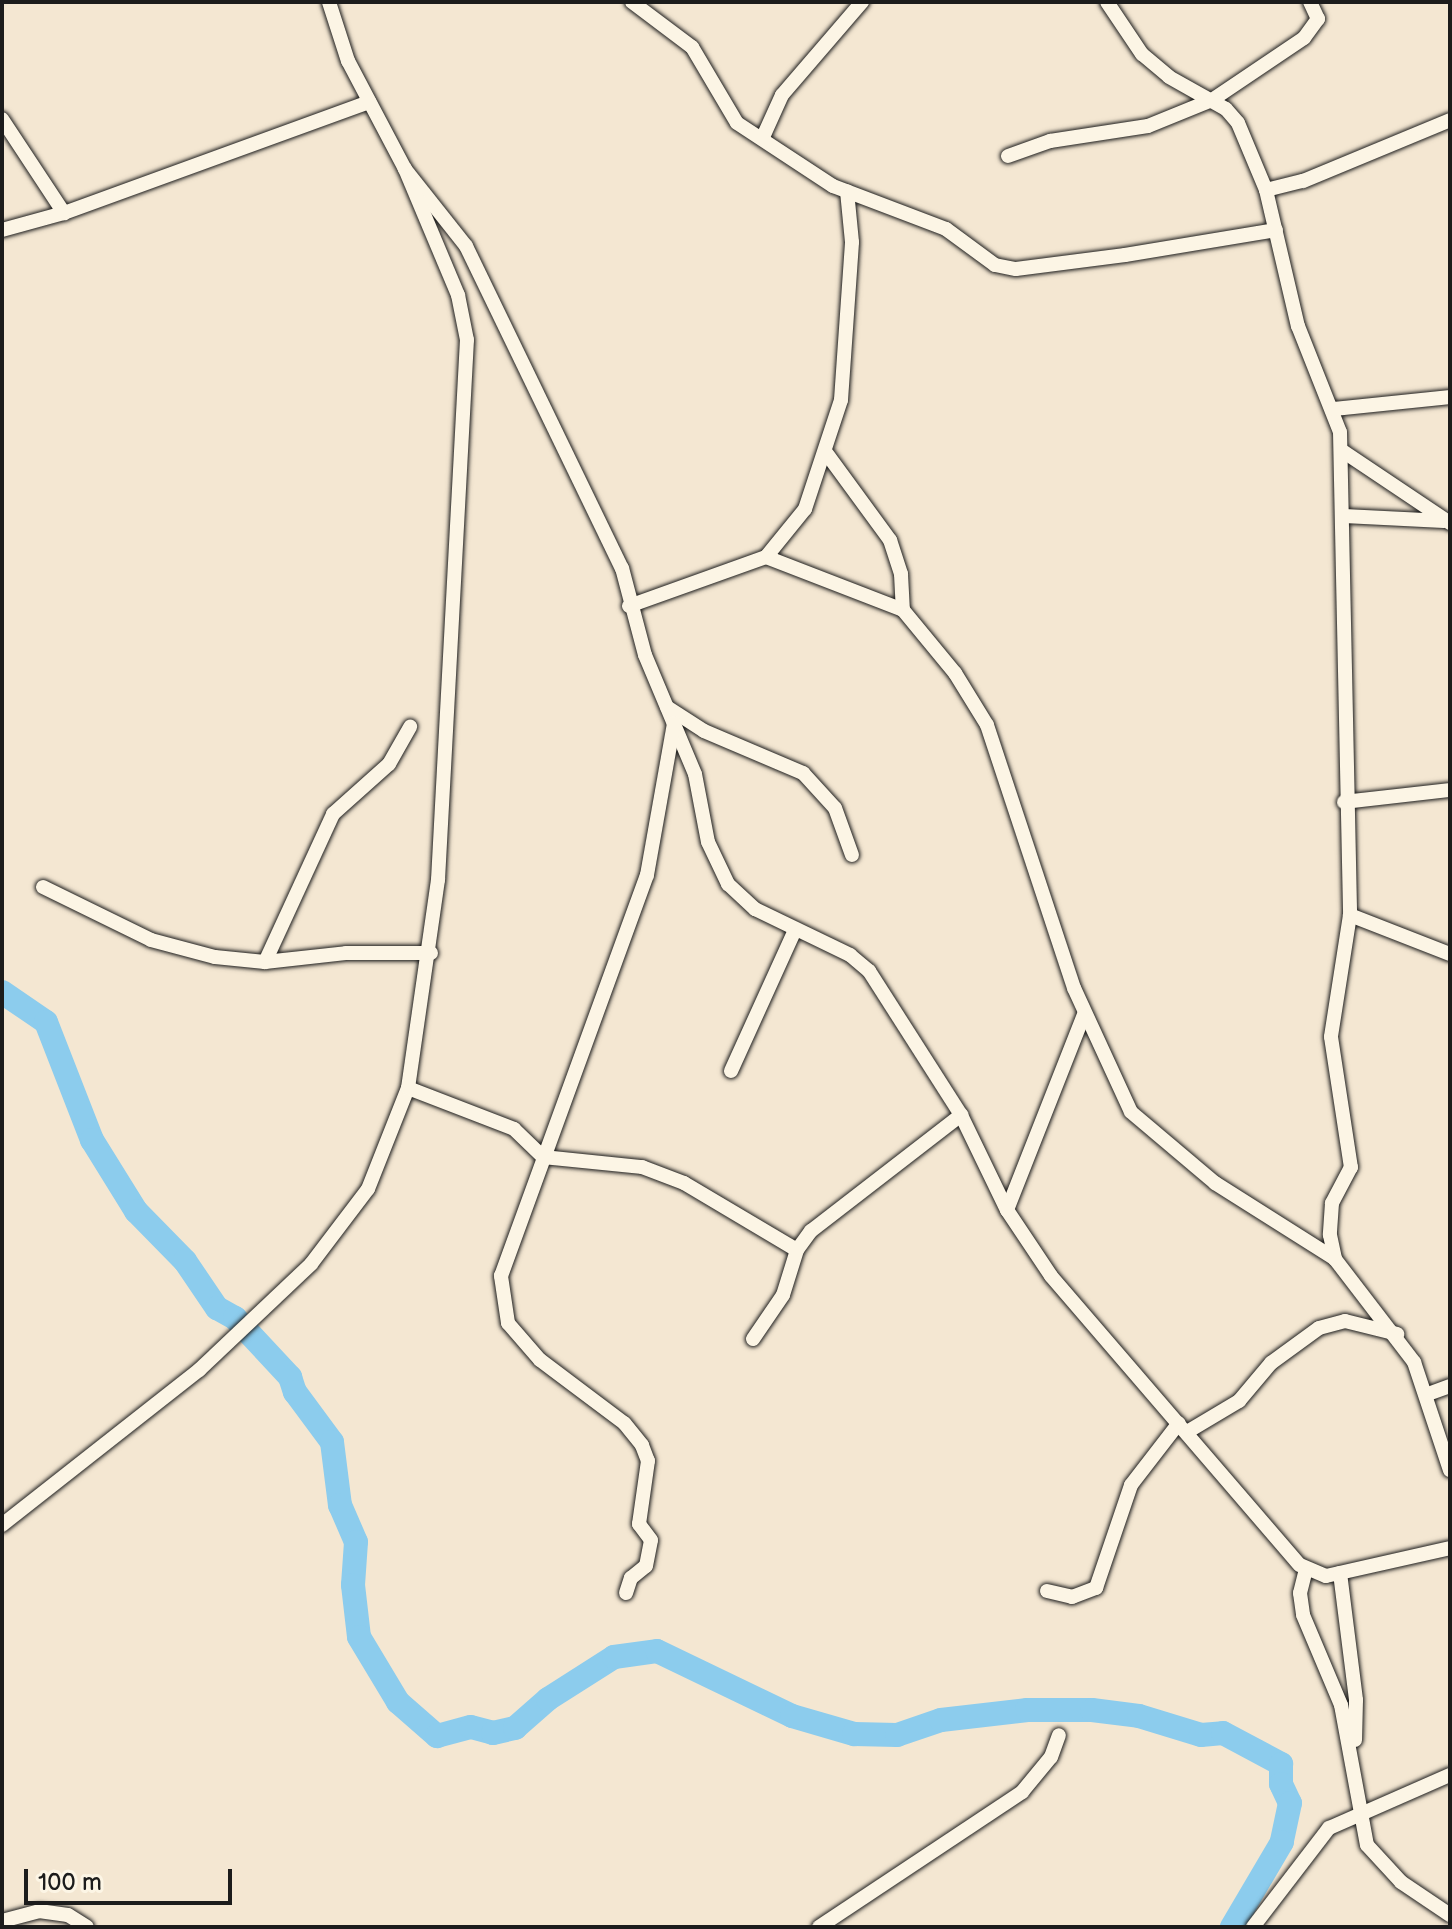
<!DOCTYPE html>
<html>
<head>
<meta charset="utf-8">
<style>
  body { margin:0 }
  #map { position:relative; width:1452px; height:1929px; overflow:hidden; background:#f4e7d2; font-family:"Balsamiq Sans",sans-serif }
  div>[style] { position:absolute }
  .river>* { height:24px; margin:-12px; padding:0 12px; transform-origin:12px; border-radius:12px; background:#8ccced }
  .roads { filter:drop-shadow(0 0 2px #1c1c1c) drop-shadow(0 0 2px #1c1c1c) }
  .minor>* { height:14px; margin:-7px; padding:0 7px; transform-origin:7px; border-radius:7px; background:#fcf5e5 }
  span { translate:-50% -50%; white-space:nowrap; text-align:center; line-height:1.15; -webkit-text-stroke:7px #fcf5e5; paint-order:stroke }
  .frame { position:absolute; inset:0; border:4px solid #1c1c1c; pointer-events:none }
  .scale { position:absolute; left:24px; top:1869px; width:208px; height:36px; box-sizing:border-box; border:4px solid #1c1c1c; border-top:0; padding-left:10px; font-size:24px; line-height:28px; white-space:nowrap; color:#1c1c1c; -webkit-text-stroke:6px #fcf5e5; paint-order:stroke }
</style>
</head>
<body>
<div id="map">
  <div class="river">
    <div style="left:2px;top:992px;width:53px;rotate:34.3deg"></div>
    <div style="left:46px;top:1022px;width:127px;rotate:68.7deg"></div>
    <div style="left:92px;top:1140px;width:84px;rotate:58.2deg"></div>
    <div style="left:136px;top:1211px;width:70px;rotate:45.6deg"></div>
    <div style="left:185px;top:1261px;width:57px;rotate:55.8deg"></div>
    <div style="left:217px;top:1308px;width:21px;rotate:29deg"></div>
    <div style="left:235px;top:1318px;width:81px;rotate:47deg"></div>
    <div style="left:290px;top:1377px;width:16px;rotate:72deg"></div>
    <div style="left:295px;top:1392px;width:62px;rotate:53.5deg"></div>
    <div style="left:332px;top:1442px;width:64px;rotate:82.8deg"></div>
    <div style="left:340px;top:1505px;width:40px;rotate:66.6deg"></div>
    <div style="left:356px;top:1542px;width:43px;rotate:94deg"></div>
    <div style="left:353px;top:1585px;width:52px;rotate:83.4deg"></div>
    <div style="left:359px;top:1637px;width:76px;rotate:59deg"></div>
    <div style="left:398px;top:1702px;width:52px;rotate:41.1deg"></div>
    <div style="left:437px;top:1736px;width:35px;rotate:-15deg"></div>
    <div style="left:471px;top:1727px;width:23px;rotate:15deg"></div>
    <div style="left:493px;top:1733px;width:23px;rotate:-13deg"></div>
    <div style="left:515px;top:1728px;width:44px;rotate:-41.3deg"></div>
    <div style="left:548px;top:1699px;width:78px;rotate:-32.5deg"></div>
    <div style="left:614px;top:1657px;width:43px;rotate:-7.9deg"></div>
    <div style="left:657px;top:1651px;width:150px;rotate:25.7deg"></div>
    <div style="left:792px;top:1716px;width:65px;rotate:16.2deg"></div>
    <div style="left:854px;top:1734px;width:43px;rotate:1.3deg"></div>
    <div style="left:897px;top:1735px;width:46px;rotate:-18.8deg"></div>
    <div style="left:941px;top:1720px;width:87px;rotate:-6.6deg"></div>
    <div style="left:1027px;top:1710px;width:65px"></div>
    <div style="left:1092px;top:1710px;width:47px;rotate:7.3deg"></div>
    <div style="left:1139px;top:1716px;width:65px;rotate:17deg"></div>
    <div style="left:1201px;top:1735px;width:22px;rotate:-5deg"></div>
    <div style="left:1223px;top:1733px;width:66px;rotate:28.1deg"></div>
    <div style="left:1281px;top:1764px;width:20px;rotate:90deg"></div>
    <div style="left:1281px;top:1784px;width:21px;rotate:65deg"></div>
    <div style="left:1290px;top:1803px;width:40px;rotate:102deg"></div>
    <div style="left:1282px;top:1842px;width:99px;rotate:120.5deg"></div>
  </div>
  <div class="roads">
    <div class="minor">
      <div style="left:632px;top:2px;width:75px;rotate:36.9deg"></div>
      <div style="left:692px;top:47px;width:88px;rotate:59.4deg"></div>
      <div style="left:737px;top:123px;width:115px;rotate:33.3deg"></div>
      <div style="left:833px;top:186px;width:121px;rotate:20.8deg"></div>
      <div style="left:946px;top:229px;width:61px;rotate:36.3deg"></div>
      <div style="left:995px;top:265px;width:21px;rotate:11deg"></div>
      <div style="left:1016px;top:269px;width:110px;rotate:-7.3deg"></div>
      <div style="left:1125px;top:255px;width:153px;rotate:-9.4deg"></div>
      <div style="left:1107px;top:2px;width:63px;rotate:56.1deg"></div>
      <div style="left:1142px;top:54px;width:35px;rotate:40deg"></div>
      <div style="left:1169px;top:77px;width:65px;rotate:29.3deg"></div>
      <div style="left:1226px;top:109px;width:18px;rotate:49deg"></div>
      <div style="left:1238px;top:123px;width:73px;rotate:67.3deg"></div>
      <div style="left:1266px;top:190px;width:140px;rotate:76.8deg"></div>
      <div style="left:1298px;top:326px;width:114px;rotate:68.4deg"></div>
      <div style="left:1340px;top:432px;width:483px;rotate:88.8deg"></div>
      <div style="left:1350px;top:915px;width:123px;rotate:98.9deg"></div>
      <div style="left:1331px;top:1037px;width:132px;rotate:81.3deg"></div>
      <div style="left:1351px;top:1167px;width:41px;rotate:117.8deg"></div>
      <div style="left:1332px;top:1203px;width:32px;rotate:94deg"></div>
      <div style="left:1330px;top:1235px;width:25px;rotate:78deg"></div>
      <div style="left:1335px;top:1259px;width:130px;rotate:52.5deg"></div>
      <div style="left:1414px;top:1362px;width:114px;rotate:71.6deg"></div>
      <div style="left:2px;top:119px;width:113px;rotate:56.6deg"></div>
      <div style="left:763px;top:137px;width:46px;rotate:-65.7deg"></div>
      <div style="left:782px;top:95px;width:123px;rotate:-49.3deg"></div>
      <div style="left:1008px;top:156px;width:45px;rotate:-19.7deg"></div>
      <div style="left:1050px;top:141px;width:99px;rotate:-8.7deg"></div>
      <div style="left:1148px;top:126px;width:69px;rotate:-22.1deg"></div>
      <div style="left:1212px;top:100px;width:111px;rotate:-34deg"></div>
      <div style="left:1304px;top:38px;width:24px;rotate:-54deg"></div>
      <div style="left:1318px;top:19px;width:19px;rotate:-115deg"></div>
      <div style="left:405px;top:169px;width:98px;rotate:51.6deg"></div>
      <div style="left:466px;top:246px;width:358px;rotate:64.2deg"></div>
      <div style="left:622px;top:568px;width:90px;rotate:75.2deg"></div>
      <div style="left:645px;top:655px;width:129px;rotate:67.2deg"></div>
      <div style="left:695px;top:774px;width:69px;rotate:79.2deg"></div>
      <div style="left:708px;top:842px;width:47px;rotate:64.5deg"></div>
      <div style="left:728px;top:884px;width:37px;rotate:43deg"></div>
      <div style="left:755px;top:909px;width:106px;rotate:25.8deg"></div>
      <div style="left:850px;top:955px;width:25px;rotate:40deg"></div>
      <div style="left:869px;top:971px;width:171px;rotate:57.4deg"></div>
      <div style="left:961px;top:1115px;width:106px;rotate:64.2deg"></div>
      <div style="left:1007px;top:1210px;width:79px;rotate:56.3deg"></div>
      <div style="left:1051px;top:1276px;width:381px;rotate:49.3deg"></div>
      <div style="left:1300px;top:1565px;width:28px;rotate:23deg"></div>
      <div style="left:1326px;top:1576px;width:127px;rotate:-12.7deg"></div>
      <div style="left:1266px;top:190px;width:38px;rotate:-14deg"></div>
      <div style="left:1303px;top:181px;width:159px;rotate:-22.5deg"></div>
      <div style="left:2px;top:230px;width:64px;rotate:-15.3deg"></div>
      <div style="left:64px;top:213px;width:325px;rotate:-20deg"></div>
      <div style="left:1334px;top:409px;width:117px;rotate:-5.9deg"></div>
      <div style="left:1344px;top:452px;width:128px;rotate:33.8deg"></div>
      <div style="left:827px;top:454px;width:107px;rotate:53.8deg"></div>
      <div style="left:890px;top:540px;width:36px;rotate:72deg"></div>
      <div style="left:901px;top:574px;width:36px;rotate:87deg"></div>
      <div style="left:1344px;top:516px;width:100px;rotate:2.9deg"></div>
      <div style="left:766px;top:557px;width:147px;rotate:21.1deg"></div>
      <div style="left:903px;top:610px;width:82px;rotate:50.5deg"></div>
      <div style="left:955px;top:673px;width:61px;rotate:58.4deg"></div>
      <div style="left:987px;top:725px;width:277px;rotate:71.7deg"></div>
      <div style="left:1074px;top:988px;width:136px;rotate:65.3deg"></div>
      <div style="left:1131px;top:1112px;width:110px;rotate:40.2deg"></div>
      <div style="left:1215px;top:1183px;width:142px;rotate:32.3deg"></div>
      <div style="left:629px;top:606px;width:145px;rotate:-19.7deg"></div>
      <div style="left:766px;top:557px;width:62px;rotate:-50.9deg"></div>
      <div style="left:805px;top:509px;width:115px;rotate:-71.7deg"></div>
      <div style="left:841px;top:400px;width:158px;rotate:-86deg"></div>
      <div style="left:852px;top:242px;width:51px;rotate:-95.6deg"></div>
      <div style="left:667px;top:707px;width:44px;rotate:33deg"></div>
      <div style="left:704px;top:731px;width:108px;rotate:23deg"></div>
      <div style="left:803px;top:773px;width:47px;rotate:47.6deg"></div>
      <div style="left:835px;top:808px;width:50px;rotate:70.1deg"></div>
      <div style="left:1344px;top:802px;width:107px;rotate:-6.5deg"></div>
      <div style="left:43px;top:887px;width:120px;rotate:26.1deg"></div>
      <div style="left:151px;top:940px;width:66px;rotate:14.9deg"></div>
      <div style="left:215px;top:957px;width:50px;rotate:5.7deg"></div>
      <div style="left:265px;top:962px;width:81px;rotate:-6.3deg"></div>
      <div style="left:346px;top:953px;width:85px"></div>
      <div style="left:1350px;top:915px;width:107px;rotate:21.3deg"></div>
      <div style="left:265px;top:962px;width:163px;rotate:-65.3deg"></div>
      <div style="left:333px;top:814px;width:75px;rotate:-41.8deg"></div>
      <div style="left:389px;top:764px;width:43px;rotate:-60.4deg"></div>
      <div style="left:731px;top:1071px;width:155px;rotate:-65.6deg"></div>
      <div style="left:408px;top:1088px;width:114px;rotate:21.1deg"></div>
      <div style="left:514px;top:1129px;width:40px;rotate:44deg"></div>
      <div style="left:543px;top:1157px;width:100px;rotate:5.8deg"></div>
      <div style="left:642px;top:1167px;width:45px;rotate:20.9deg"></div>
      <div style="left:684px;top:1183px;width:131px;rotate:30.7deg"></div>
      <div style="left:1007px;top:1210px;width:210px;rotate:-68.5deg"></div>
      <div style="left:753px;top:1339px;width:53px;rotate:-55.7deg"></div>
      <div style="left:783px;top:1295px;width:47px;rotate:-72.7deg"></div>
      <div style="left:797px;top:1250px;width:24px;rotate:-54deg"></div>
      <div style="left:811px;top:1231px;width:190px;rotate:-37.7deg"></div>
      <div style="left:1428px;top:1394px;width:23px;rotate:-20deg"></div>
      <div style="left:1187px;top:1432px;width:61px;rotate:-30.8deg"></div>
      <div style="left:1239px;top:1401px;width:50px;rotate:-49.9deg"></div>
      <div style="left:1271px;top:1363px;width:59px;rotate:-36.1deg"></div>
      <div style="left:1319px;top:1328px;width:27px;rotate:-15deg"></div>
      <div style="left:1345px;top:1321px;width:54px;rotate:14deg"></div>
      <div style="left:2px;top:1525px;width:251px;rotate:-38.2deg"></div>
      <div style="left:199px;top:1370px;width:154px;rotate:-43.4deg"></div>
      <div style="left:311px;top:1264px;width:94px;rotate:-52.8deg"></div>
      <div style="left:368px;top:1189px;width:109px;rotate:-68.4deg"></div>
      <div style="left:408px;top:1088px;width:210px;rotate:-81.8deg"></div>
      <div style="left:438px;top:880px;width:541px;rotate:-86.93deg"></div>
      <div style="left:467px;top:340px;width:46px;rotate:-101.3deg"></div>
      <div style="left:458px;top:295px;width:137px;rotate:-112.8deg"></div>
      <div style="left:405px;top:169px;width:122px;rotate:-117.8deg"></div>
      <div style="left:348px;top:61px;width:62px;rotate:-107.9deg"></div>
      <div style="left:1306px;top:1569px;width:25px;rotate:104deg"></div>
      <div style="left:1300px;top:1593px;width:22px;rotate:82deg"></div>
      <div style="left:1303px;top:1615px;width:98px;rotate:67.1deg"></div>
      <div style="left:1341px;top:1705px;width:142px;rotate:79.5deg"></div>
      <div style="left:1367px;top:1845px;width:50px;rotate:47.4deg"></div>
      <div style="left:1401px;top:1882px;width:59px;rotate:34deg"></div>
      <div style="left:1340px;top:1573px;width:128px;rotate:82.8deg"></div>
      <div style="left:1356px;top:1700px;width:40px;rotate:91.4deg"></div>
      <div style="left:1047px;top:1591px;width:26px;rotate:13deg"></div>
      <div style="left:1072px;top:1597px;width:26px;rotate:-21deg"></div>
      <div style="left:1096px;top:1588px;width:109px;rotate:-71.2deg"></div>
      <div style="left:1131px;top:1485px;width:78px;rotate:-52.3deg"></div>
      <div style="left:626px;top:1593px;width:16px;rotate:-72deg"></div>
      <div style="left:631px;top:1578px;width:19px;rotate:-39deg"></div>
      <div style="left:646px;top:1566px;width:26px;rotate:-79deg"></div>
      <div style="left:651px;top:1540px;width:20px;rotate:-127deg"></div>
      <div style="left:639px;top:1524px;width:64px;rotate:-81.9deg"></div>
      <div style="left:648px;top:1461px;width:17px;rotate:-111deg"></div>
      <div style="left:642px;top:1445px;width:28px;rotate:-129deg"></div>
      <div style="left:624px;top:1423px;width:105px;rotate:-143.1deg"></div>
      <div style="left:540px;top:1360px;width:49px;rotate:-130.9deg"></div>
      <div style="left:508px;top:1323px;width:48px;rotate:-98.5deg"></div>
      <div style="left:501px;top:1276px;width:427px;rotate:-70deg"></div>
      <div style="left:647px;top:875px;width:154px;rotate:-79.9deg"></div>
      <div style="left:2px;top:1921px;width:38px;rotate:-15deg"></div>
      <div style="left:39px;top:1911px;width:29px;rotate:8deg"></div>
      <div style="left:68px;top:1915px;width:22px;rotate:32deg"></div>
      <div style="left:819px;top:1927px;width:244px;rotate:-33.6deg"></div>
      <div style="left:1022px;top:1792px;width:45px;rotate:-50.4deg"></div>
      <div style="left:1051px;top:1757px;width:23px;rotate:-70deg"></div>
      <div style="left:1253px;top:1927px;width:125px;rotate:-52.5deg"></div>
      <div style="left:1329px;top:1828px;width:132px;rotate:-23.7deg"></div>
    </div>
  </div>
  <div class="frame"></div>
  <div class="scale">100 m</div>
</div>
</body>
</html>
